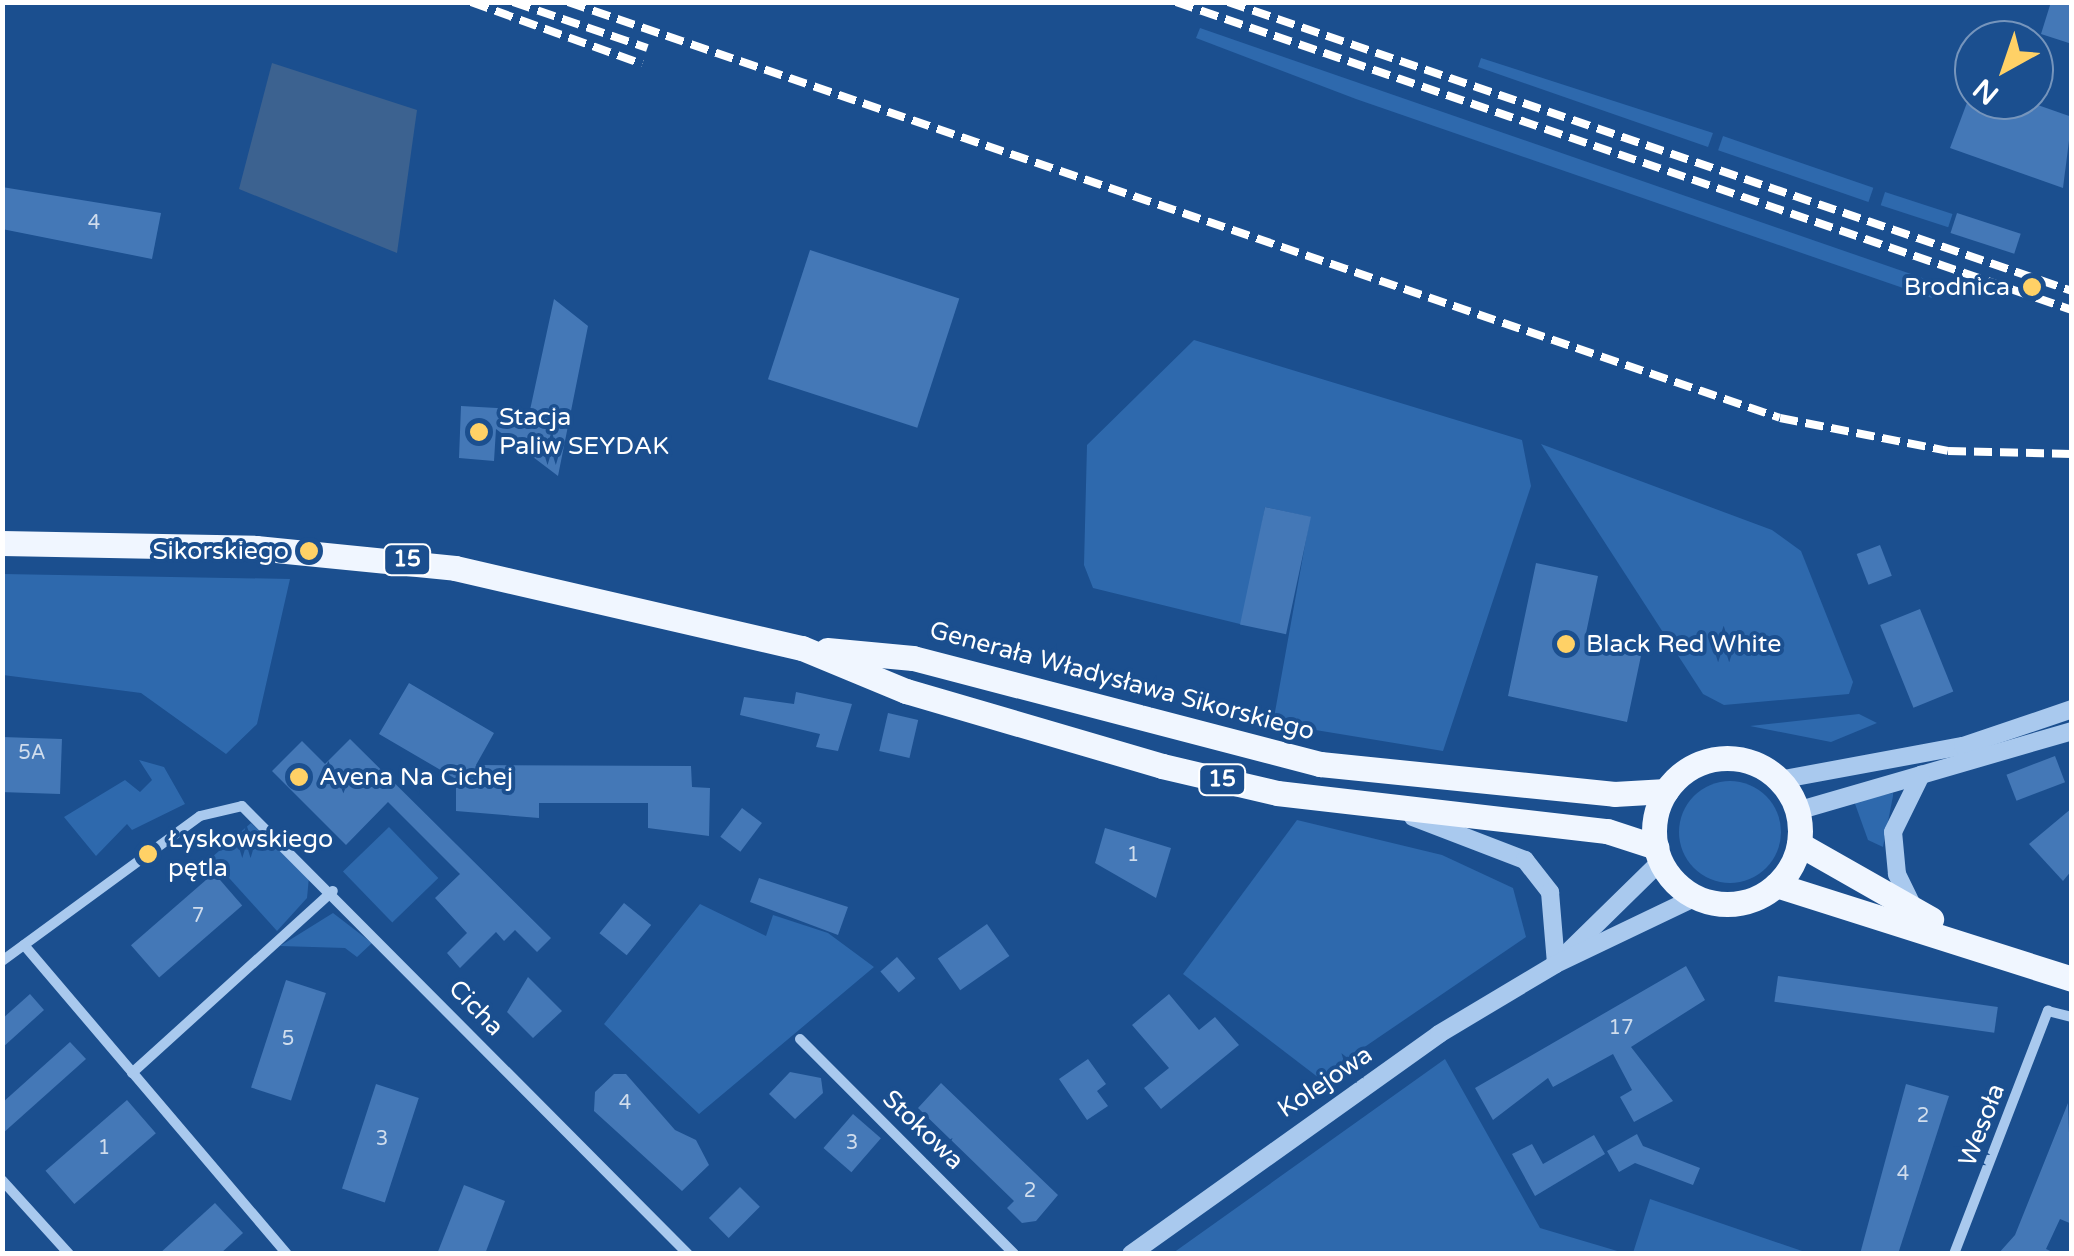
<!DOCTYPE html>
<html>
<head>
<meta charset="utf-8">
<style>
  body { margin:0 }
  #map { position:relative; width:2074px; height:1256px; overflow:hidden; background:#1b4f8f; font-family:"Varela Round",sans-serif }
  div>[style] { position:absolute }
  .green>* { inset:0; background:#2e69ad; transform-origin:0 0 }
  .round { border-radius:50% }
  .water>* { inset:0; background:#3c6290 }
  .building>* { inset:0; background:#4478b7; transform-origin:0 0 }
  .minor>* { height:10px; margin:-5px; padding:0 5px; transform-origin:5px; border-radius:5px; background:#a9c9ee }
  .tertiary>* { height:18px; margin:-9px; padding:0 9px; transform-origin:9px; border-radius:9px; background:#a9c9ee }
  .primary>* { height:25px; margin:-12.5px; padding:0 12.5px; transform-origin:12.5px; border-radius:12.5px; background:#f0f6ff }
  .primary>.ring { margin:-12.5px; padding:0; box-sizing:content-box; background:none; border:25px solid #f0f6ff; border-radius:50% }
  .rail>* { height:8px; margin-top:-4px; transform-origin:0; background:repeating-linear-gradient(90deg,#fff 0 18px,transparent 0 26px) }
  .dots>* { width:28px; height:28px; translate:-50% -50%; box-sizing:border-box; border:5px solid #1b4f8f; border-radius:50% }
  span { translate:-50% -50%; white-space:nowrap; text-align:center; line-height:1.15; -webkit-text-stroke:8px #1b4f8f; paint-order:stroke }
  .number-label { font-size:20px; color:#d0dded }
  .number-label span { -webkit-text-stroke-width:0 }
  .shield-label span { padding:2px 8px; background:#1b4f8f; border:2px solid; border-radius:8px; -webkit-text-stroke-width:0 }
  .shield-label { font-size:22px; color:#fff; font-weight:700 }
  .poi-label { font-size:25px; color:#fff }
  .right { translate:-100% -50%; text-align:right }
  .left { translate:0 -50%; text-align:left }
  .street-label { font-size:25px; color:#fff }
  .frame { position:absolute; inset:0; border:5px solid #fff; pointer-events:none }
  .north { position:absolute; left:1954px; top:20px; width:100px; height:100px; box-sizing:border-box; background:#1b4f8f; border:2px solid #7695bc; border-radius:50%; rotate:220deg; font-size:28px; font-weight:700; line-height:40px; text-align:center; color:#fff }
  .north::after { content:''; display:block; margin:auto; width:35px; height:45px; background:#ffd166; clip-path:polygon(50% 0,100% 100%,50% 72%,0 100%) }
</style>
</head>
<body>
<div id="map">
  <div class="green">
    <div style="clip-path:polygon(1200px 28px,1937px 283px,1932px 298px,1356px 99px,1196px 38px)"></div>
    <div style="clip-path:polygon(1481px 58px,1713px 133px,1708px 147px,1478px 67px)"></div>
    <div style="left:1723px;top:136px;width:159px;height:15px;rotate:19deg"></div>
    <div style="left:1885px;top:192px;width:71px;height:14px;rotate:18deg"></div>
    <div style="clip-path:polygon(1194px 340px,1522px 440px,1531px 486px,1443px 751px,1273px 723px,1310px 517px,1265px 507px,1244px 625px,1093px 588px,1084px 565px,1087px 445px)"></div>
    <div style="clip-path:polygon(1541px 444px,1772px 530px,1801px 551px,1853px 682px,1849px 694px,1724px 705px,1703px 694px)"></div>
    <div style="clip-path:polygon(3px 574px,290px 579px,257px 724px,226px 754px,141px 693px,3px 675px)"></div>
    <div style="clip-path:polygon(1859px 714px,1877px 723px,1831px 742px,1750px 726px)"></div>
    <div style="clip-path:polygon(139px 760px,164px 767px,185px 804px,132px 830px,127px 824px,96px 856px,64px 817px,125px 780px,140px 792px,152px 780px)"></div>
    <div class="round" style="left:1679px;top:781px;width:102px;height:102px"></div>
    <div style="clip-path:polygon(1893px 793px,1893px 796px,1883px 847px,1868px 840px,1854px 801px)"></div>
    <div style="clip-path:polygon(1297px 820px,1442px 855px,1513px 888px,1526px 937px,1319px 1078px,1183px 974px)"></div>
    <div style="clip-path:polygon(251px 823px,309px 877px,307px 898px,277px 931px,211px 858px)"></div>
    <div style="left:389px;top:827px;width:71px;height:64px;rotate:46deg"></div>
    <div style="clip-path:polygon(700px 904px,766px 936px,773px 915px,828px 933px,874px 967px,699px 1114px,604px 1024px)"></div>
    <div style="clip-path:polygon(333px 913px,372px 943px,357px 957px,345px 948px,280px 946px)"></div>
    <div style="clip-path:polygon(1445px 1059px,1540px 1228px,1624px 1253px,1173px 1253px)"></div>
    <div style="clip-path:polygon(1650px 1199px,1808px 1253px,1633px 1253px)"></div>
  </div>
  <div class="water">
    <div style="clip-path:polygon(272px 63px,417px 110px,397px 253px,239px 189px)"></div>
  </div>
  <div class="building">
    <div style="clip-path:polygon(2051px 2px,2072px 2px,2072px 44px,2041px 34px)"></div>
    <div style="clip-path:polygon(1968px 100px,2023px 100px,2072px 117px,2063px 188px,1950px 148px)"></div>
    <div style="clip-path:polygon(2px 187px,161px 213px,152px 259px,2px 229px)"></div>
    <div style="left:1957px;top:213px;width:67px;height:21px;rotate:18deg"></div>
    <div style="left:810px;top:250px;width:157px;height:136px;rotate:18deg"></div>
    <div style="clip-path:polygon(554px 299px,588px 326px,558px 476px,496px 429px,494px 461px,459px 458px,461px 406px,530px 410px)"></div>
    <div style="left:1265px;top:507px;width:47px;height:120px;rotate:12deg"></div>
    <div style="left:1880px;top:545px;width:33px;height:25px;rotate:69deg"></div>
    <div style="clip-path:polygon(1536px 563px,1598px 576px,1585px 638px,1642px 651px,1627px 722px,1508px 696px)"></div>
    <div style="left:1920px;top:609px;width:89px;height:43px;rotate:68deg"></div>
    <div style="clip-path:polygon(409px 683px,494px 733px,476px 765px,691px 766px,692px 787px,710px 788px,709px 836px,648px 828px,648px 803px,539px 803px,539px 818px,456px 811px,456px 779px,379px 734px)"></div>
    <div style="clip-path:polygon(796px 692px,852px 704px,838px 751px,816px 747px,820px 734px,740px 715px,744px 697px,794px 704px)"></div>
    <div style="left:888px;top:713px;width:31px;height:39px;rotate:13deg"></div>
    <div style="left:2px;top:737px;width:60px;height:55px;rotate:2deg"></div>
    <div style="clip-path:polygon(350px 739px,551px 938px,537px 952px,515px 930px,504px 941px,496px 932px,460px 968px,447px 953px,467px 933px,435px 898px,460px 874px,388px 802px,346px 845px,272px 771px,302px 741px,325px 764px)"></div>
    <div style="left:2055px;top:756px;width:28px;height:52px;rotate:69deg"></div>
    <div style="left:742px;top:808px;width:25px;height:36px;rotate:37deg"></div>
    <div style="clip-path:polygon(2072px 808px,2072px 870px,2063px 881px,2029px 844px)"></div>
    <div style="clip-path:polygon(1105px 828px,1171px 848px,1156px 898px,1095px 863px)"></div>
    <div style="left:214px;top:873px;width:43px;height:110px;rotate:49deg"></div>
    <div style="clip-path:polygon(759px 878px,848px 907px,838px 935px,750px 902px)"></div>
    <div style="left:624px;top:903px;width:35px;height:39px;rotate:39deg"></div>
    <div style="left:987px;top:924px;width:39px;height:60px;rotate:55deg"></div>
    <div style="left:897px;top:957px;width:28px;height:22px;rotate:49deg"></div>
    <div style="clip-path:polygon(1686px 966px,1705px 1000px,1631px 1047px,1673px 1101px,1634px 1122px,1620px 1097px,1632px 1090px,1613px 1054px,1553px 1087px,1548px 1078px,1493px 1120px,1475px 1088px)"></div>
    <div style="left:1778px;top:976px;width:222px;height:26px;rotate:8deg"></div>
    <div style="clip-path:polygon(528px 977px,562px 1011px,533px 1038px,507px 1012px)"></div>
    <div style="left:286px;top:980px;width:42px;height:113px;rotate:18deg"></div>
    <div style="clip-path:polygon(30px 994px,44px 1010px,2px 1048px,2px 1019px)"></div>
    <div style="clip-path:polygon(1169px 994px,1199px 1030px,1215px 1017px,1239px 1045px,1161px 1109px,1144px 1088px,1169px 1068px,1132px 1025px)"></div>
    <div style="clip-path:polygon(70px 1042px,86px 1059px,2px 1134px,2px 1103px)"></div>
    <div style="clip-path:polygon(1088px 1059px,1106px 1084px,1097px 1091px,1108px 1106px,1087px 1120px,1059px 1079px)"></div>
    <div style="clip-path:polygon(790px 1072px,821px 1078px,823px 1093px,795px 1119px,769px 1094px)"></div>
    <div style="clip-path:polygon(614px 1074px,626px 1074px,675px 1130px,696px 1140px,709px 1165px,682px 1191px,594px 1111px,595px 1092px)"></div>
    <div style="clip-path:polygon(941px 1083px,1058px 1195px,1036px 1221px,1022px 1223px,1007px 1208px,1014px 1201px,918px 1108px)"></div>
    <div style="left:376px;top:1084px;width:45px;height:110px;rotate:18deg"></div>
    <div style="clip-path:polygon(1906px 1084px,1949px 1096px,1898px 1254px,1860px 1254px)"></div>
    <div style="left:127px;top:1100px;width:44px;height:108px;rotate:49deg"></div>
    <div style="clip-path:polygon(2068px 1103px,2072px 1224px,2060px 1219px,2046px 1249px,2057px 1254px,1998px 1254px,2015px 1235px)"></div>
    <div style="left:853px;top:1114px;width:37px;height:45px;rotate:41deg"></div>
    <div style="clip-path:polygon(1637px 1134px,1643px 1146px,1700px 1168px,1693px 1185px,1635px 1163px,1619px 1172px,1607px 1151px)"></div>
    <div style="clip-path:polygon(1594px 1135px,1605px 1154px,1535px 1196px,1512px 1154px,1532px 1144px,1543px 1164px)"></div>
    <div style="clip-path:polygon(464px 1185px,505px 1201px,485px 1254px,437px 1254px)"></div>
    <div style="left:740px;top:1187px;width:28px;height:44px;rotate:45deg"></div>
    <div style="clip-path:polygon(215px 1203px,243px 1233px,220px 1254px,159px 1254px)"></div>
  </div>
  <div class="minor">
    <div style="left:24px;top:945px;width:406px;rotate:49.6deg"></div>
    <div style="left:2px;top:961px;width:245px;rotate:-36.2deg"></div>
    <div style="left:200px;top:816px;width:43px;rotate:-13.4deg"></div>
    <div style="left:242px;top:806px;width:632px;rotate:45.13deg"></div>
    <div style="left:800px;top:1039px;width:303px;rotate:45.1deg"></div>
    <div style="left:132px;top:1073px;width:271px;rotate:-42.2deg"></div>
    <div style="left:2px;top:1180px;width:100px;rotate:47.8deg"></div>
    <div style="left:1954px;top:1254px;width:261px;rotate:-68.9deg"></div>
    <div style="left:2048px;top:1011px;width:25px;rotate:14deg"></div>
  </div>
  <div class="tertiary">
    <div style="left:1779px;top:780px;width:187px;rotate:-10.5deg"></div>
    <div style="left:1963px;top:746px;width:115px;rotate:-18.7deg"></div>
    <div style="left:1797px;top:811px;width:286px;rotate:-16.2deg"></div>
    <div style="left:1413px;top:817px;width:120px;rotate:21deg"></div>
    <div style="left:1525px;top:860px;width:41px;rotate:52deg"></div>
    <div style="left:1550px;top:892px;width:72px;rotate:85.2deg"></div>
    <div style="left:1913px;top:907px;width:37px;rotate:-116deg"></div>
    <div style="left:1897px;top:874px;width:42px;rotate:-95.4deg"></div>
    <div style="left:1893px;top:832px;width:64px;rotate:-63.8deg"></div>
    <div style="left:1567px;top:953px;width:132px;rotate:-44.4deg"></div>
    <div style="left:1131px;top:1254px;width:379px;rotate:-35.5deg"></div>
    <div style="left:1439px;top:1034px;width:136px;rotate:-30.9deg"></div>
    <div style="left:1556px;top:964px;width:155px;rotate:-25.6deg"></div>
  </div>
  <div class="primary">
    <div style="left:2px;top:543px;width:254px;rotate:1.1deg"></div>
    <div style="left:256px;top:548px;width:200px;rotate:5.7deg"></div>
    <div style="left:455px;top:568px;width:356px;rotate:13deg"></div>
    <div style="left:802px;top:648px;width:113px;rotate:22.5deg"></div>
    <div style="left:906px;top:691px;width:267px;rotate:16.3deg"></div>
    <div style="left:1162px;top:766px;width:118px;rotate:13.2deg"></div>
    <div style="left:1277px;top:793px;width:332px;rotate:6.6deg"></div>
    <div style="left:1607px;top:831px;width:52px;rotate:18.1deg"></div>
    <div style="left:827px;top:650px;width:86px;rotate:5.3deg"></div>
    <div style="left:913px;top:658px;width:421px;rotate:14.6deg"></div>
    <div style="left:1320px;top:764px;width:296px;rotate:5.8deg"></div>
    <div style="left:1614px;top:794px;width:52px;rotate:-3.3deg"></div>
    <div class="ring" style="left:1654px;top:758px;width:121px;height:121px"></div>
    <div style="left:1799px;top:844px;width:152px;rotate:29.6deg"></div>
    <div style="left:1776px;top:885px;width:311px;rotate:17.6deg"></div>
  </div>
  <div class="rail">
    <div style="left:471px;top:2px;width:182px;rotate:19.9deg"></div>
    <div style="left:513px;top:2px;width:142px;rotate:18.9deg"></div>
    <div style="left:568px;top:2px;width:1281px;rotate:18.94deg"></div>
    <div style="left:1780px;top:418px;width:171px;rotate:11.1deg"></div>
    <div style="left:1948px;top:451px;width:124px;rotate:1.4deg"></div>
    <div style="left:1176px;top:2px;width:947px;rotate:18.97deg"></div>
    <div style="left:1228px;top:2px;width:892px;rotate:18.9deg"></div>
  </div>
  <div class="dots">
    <div style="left:2032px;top:287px;background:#ffd166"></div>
    <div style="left:479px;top:432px;background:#ffd166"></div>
    <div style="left:309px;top:551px;background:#ffd166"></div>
    <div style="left:1566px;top:644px;background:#ffd166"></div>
    <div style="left:299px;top:777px;background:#ffd166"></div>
    <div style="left:148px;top:854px;background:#ffd166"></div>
  </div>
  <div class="number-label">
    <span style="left:94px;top:223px">4</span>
    <span style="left:32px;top:753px">5A</span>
    <span style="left:1133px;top:855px">1</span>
    <span style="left:198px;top:916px">7</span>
    <span style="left:1621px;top:1028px">17</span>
    <span style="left:288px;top:1039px">5</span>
    <span style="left:625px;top:1103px">4</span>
    <span style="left:1923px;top:1116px">2</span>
    <span style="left:382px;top:1139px">3</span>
    <span style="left:852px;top:1143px">3</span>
    <span style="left:104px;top:1148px">1</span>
    <span style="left:1903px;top:1174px">4</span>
    <span style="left:1030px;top:1191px">2</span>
  </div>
  <div class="shield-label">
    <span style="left:407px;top:560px">15</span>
    <span style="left:1222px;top:780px">15</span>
  </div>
  <div class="poi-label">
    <span class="right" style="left:2010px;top:287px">Brodnica</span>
    <span class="left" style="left:499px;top:432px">Stacja<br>Paliw SEYDAK</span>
    <span class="right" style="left:289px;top:551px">Sikorskiego</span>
    <span class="left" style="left:1586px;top:644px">Black Red White</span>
    <span class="left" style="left:319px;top:777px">Avena Na Cichej</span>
    <span class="left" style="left:168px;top:854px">Łyskowskiego<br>pętla</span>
  </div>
  <div class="street-label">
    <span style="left:1122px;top:681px;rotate:15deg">Generała Władysława Sikorskiego</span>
    <span style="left:476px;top:1008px;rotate:46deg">Cicha</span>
    <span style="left:1325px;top:1082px;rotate:-34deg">Kolejowa</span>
    <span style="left:1982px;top:1125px;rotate:-69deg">Wesoła</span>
    <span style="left:923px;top:1130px;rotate:44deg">Stokowa</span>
  </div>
  <div class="frame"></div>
  <div class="north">N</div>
</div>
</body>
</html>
